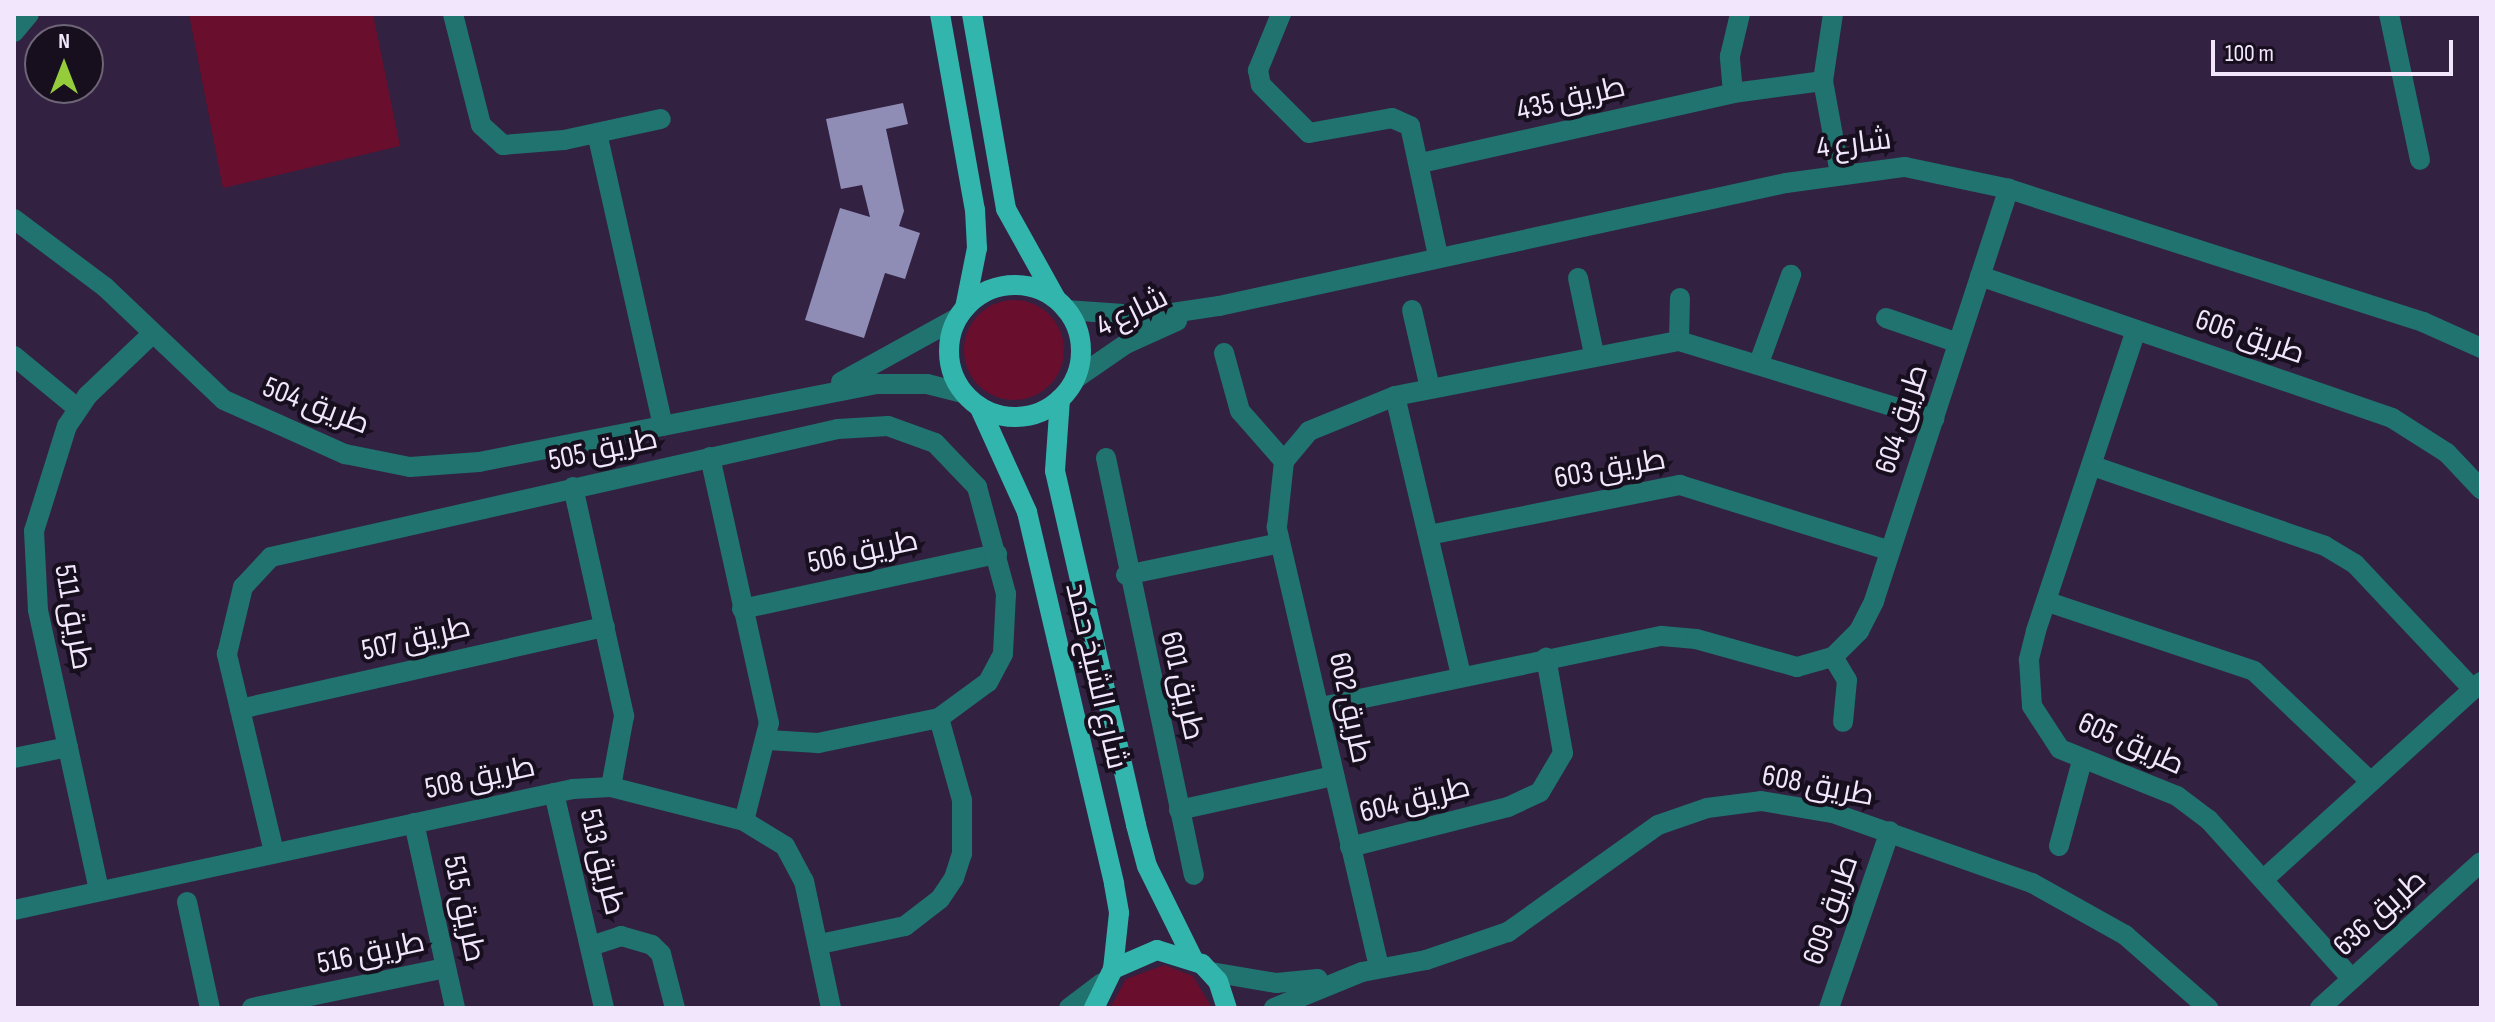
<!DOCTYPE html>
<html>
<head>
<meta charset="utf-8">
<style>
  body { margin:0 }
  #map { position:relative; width:2495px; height:1022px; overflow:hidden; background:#332142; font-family:"Sofia Sans Condensed",Cairo,sans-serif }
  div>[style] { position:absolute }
  .green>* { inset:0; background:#690e2c }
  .round { border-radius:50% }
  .building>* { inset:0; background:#8f8cb6 }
  .minor>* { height:20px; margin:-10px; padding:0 10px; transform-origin:10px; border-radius:10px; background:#20736e }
  .major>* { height:20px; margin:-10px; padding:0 10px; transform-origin:10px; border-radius:10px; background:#32b5ac }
  .major>.ring { margin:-10px; padding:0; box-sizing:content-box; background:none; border:20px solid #32b5ac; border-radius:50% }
  span { translate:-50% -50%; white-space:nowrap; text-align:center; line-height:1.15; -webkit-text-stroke:8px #170f1e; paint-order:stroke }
  .street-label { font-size:30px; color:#f1e6fc }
  .frame { position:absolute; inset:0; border:16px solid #f1e6fc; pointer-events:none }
  .north { position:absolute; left:24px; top:24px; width:80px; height:80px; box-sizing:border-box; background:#170f1e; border:2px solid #6e6577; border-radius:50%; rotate:0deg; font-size:22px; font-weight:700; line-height:32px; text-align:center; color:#f1e6fc }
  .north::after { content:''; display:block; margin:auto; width:28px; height:36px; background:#95cc3b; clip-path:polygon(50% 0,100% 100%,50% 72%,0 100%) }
  .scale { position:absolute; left:2211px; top:40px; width:242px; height:36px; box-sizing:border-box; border:4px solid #f1e6fc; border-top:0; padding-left:10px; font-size:24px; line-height:28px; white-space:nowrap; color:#f1e6fc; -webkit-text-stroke:6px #170f1e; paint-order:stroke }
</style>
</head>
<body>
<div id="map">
  <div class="green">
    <div style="clip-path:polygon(189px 14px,373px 14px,400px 146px,223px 188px)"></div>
    <div class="round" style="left:964px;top:300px;width:100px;height:100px"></div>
    <div style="clip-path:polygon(1164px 965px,1193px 976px,1212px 1008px,1110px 1008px,1126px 979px)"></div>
  </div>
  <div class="building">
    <div style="clip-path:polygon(903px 103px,908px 124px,886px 129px,904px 211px,899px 226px,920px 233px,905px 279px,885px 273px,864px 338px,805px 320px,840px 208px,870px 217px,862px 185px,841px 189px,826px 119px)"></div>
  </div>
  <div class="minor">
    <div style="left:453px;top:14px;width:114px;rotate:75.8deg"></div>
    <div style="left:481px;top:125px;width:30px;rotate:42deg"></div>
    <div style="left:503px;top:145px;width:61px;rotate:-4.7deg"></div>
    <div style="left:564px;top:140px;width:99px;rotate:-12.2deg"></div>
    <div style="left:1281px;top:14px;width:61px;rotate:112.3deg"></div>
    <div style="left:1258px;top:70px;width:15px;rotate:79deg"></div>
    <div style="left:1261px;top:85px;width:68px;rotate:45deg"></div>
    <div style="left:1309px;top:133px;width:84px;rotate:-10.2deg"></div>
    <div style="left:1392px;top:118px;width:20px;rotate:24deg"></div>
    <div style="left:1410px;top:126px;width:132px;rotate:77.8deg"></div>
    <div style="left:1833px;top:14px;width:68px;rotate:98.5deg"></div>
    <div style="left:1823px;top:81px;width:95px;rotate:79.6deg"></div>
    <div style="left:2389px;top:14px;width:149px;rotate:78deg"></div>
    <div style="left:14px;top:32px;width:23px;rotate:-50deg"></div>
    <div style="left:1733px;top:93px;width:37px;rotate:-95deg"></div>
    <div style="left:1730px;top:56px;width:43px;rotate:-76.6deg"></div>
    <div style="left:597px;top:133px;width:300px;rotate:77.3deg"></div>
    <div style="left:1421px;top:163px;width:320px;rotate:-12.6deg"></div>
    <div style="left:1733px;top:93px;width:91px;rotate:-7.6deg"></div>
    <div style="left:14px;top:219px;width:114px;rotate:36.8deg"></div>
    <div style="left:105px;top:287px;width:164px;rotate:43.5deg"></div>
    <div style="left:224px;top:400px;width:133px;rotate:24.1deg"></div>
    <div style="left:345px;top:454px;width:66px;rotate:11.3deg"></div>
    <div style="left:410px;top:467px;width:69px;rotate:-4.1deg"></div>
    <div style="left:479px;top:462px;width:404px;rotate:-11.1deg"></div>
    <div style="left:875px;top:384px;width:52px"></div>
    <div style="left:927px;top:384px;width:38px;rotate:14deg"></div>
    <div style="left:1980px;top:276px;width:436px;rotate:19deg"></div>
    <div style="left:2392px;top:418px;width:65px;rotate:32.5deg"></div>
    <div style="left:2447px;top:453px;width:50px;rotate:46.6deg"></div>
    <div style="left:1578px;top:278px;width:78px;rotate:78.1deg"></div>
    <div style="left:1066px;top:310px;width:86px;rotate:4deg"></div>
    <div style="left:1152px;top:316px;width:68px;rotate:-8.5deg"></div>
    <div style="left:1219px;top:306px;width:580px;rotate:-12.24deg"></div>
    <div style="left:1786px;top:183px;width:120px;rotate:-7.7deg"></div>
    <div style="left:1905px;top:167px;width:106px;rotate:11.9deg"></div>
    <div style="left:2009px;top:189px;width:435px;rotate:17.8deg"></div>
    <div style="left:2423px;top:322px;width:64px;rotate:24.1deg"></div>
    <div style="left:1412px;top:310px;width:80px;rotate:77deg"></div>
    <div style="left:1886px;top:318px;width:76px;rotate:19.1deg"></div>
    <div style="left:2136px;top:330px;width:317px;rotate:108.4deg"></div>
    <div style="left:2036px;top:631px;width:30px;rotate:104deg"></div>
    <div style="left:2029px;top:660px;width:46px;rotate:86.3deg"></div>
    <div style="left:2032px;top:706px;width:51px;rotate:56.9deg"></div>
    <div style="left:2060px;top:749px;width:126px;rotate:21.9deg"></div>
    <div style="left:2177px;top:796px;width:39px;rotate:37deg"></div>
    <div style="left:2208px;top:819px;width:215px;rotate:48deg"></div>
    <div style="left:1679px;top:341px;width:43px;rotate:-88.7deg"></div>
    <div style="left:1224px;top:353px;width:60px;rotate:74.6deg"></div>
    <div style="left:1240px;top:411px;width:67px;rotate:48.7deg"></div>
    <div style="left:14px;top:356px;width:82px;rotate:39.5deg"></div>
    <div style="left:1759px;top:363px;width:94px;rotate:-70deg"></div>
    <div style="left:1075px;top:379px;width:62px;rotate:-34.5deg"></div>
    <div style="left:1126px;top:344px;width:56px;rotate:-24.3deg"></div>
    <div style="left:841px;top:382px;width:132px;rotate:-28.9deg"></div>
    <div style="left:1395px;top:396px;width:287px;rotate:76.7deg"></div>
    <div style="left:710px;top:457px;width:272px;rotate:77.5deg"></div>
    <div style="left:769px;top:723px;width:101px;rotate:104.3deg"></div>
    <div style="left:1106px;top:458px;width:426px;rotate:78.1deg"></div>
    <div style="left:2093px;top:466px;width:245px;rotate:19deg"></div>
    <div style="left:2325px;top:546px;width:35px;rotate:31deg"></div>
    <div style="left:2355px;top:564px;width:172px;rotate:46.7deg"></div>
    <div style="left:573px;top:487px;width:235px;rotate:77.4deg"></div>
    <div style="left:624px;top:716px;width:72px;rotate:100.4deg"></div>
    <div style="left:1429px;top:535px;width:256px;rotate:-11.3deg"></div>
    <div style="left:1680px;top:485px;width:220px;rotate:17.4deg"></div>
    <div style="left:1126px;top:575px;width:157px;rotate:-11.7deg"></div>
    <div style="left:2048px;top:602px;width:217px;rotate:18.5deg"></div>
    <div style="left:2254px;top:671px;width:161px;rotate:43.5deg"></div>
    <div style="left:742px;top:609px;width:261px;rotate:-12.2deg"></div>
    <div style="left:1833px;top:657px;width:27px;rotate:59deg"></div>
    <div style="left:1847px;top:680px;width:42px;rotate:95.4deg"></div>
    <div style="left:1321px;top:707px;width:348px;rotate:-11.8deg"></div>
    <div style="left:1662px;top:636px;width:34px;rotate:5deg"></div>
    <div style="left:1696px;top:639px;width:105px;rotate:15.5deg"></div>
    <div style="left:1797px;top:667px;width:37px;rotate:-16deg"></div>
    <div style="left:1833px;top:657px;width:37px;rotate:-45deg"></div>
    <div style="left:1859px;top:631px;width:34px;rotate:-63deg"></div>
    <div style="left:1874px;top:601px;width:434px;rotate:-71.9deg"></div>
    <div style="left:240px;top:709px;width:374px;rotate:-12.7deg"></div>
    <div style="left:14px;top:758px;width:55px;rotate:-11.5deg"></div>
    <div style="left:554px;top:793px;width:221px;rotate:76.9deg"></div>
    <div style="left:1179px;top:810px;width:159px;rotate:-12.4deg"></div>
    <div style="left:414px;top:823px;width:189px;rotate:77.5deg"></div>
    <div style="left:2059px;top:846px;width:88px;rotate:-74.9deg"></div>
    <div style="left:1350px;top:847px;width:163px;rotate:-14.2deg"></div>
    <div style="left:1508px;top:807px;width:35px;rotate:-25deg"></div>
    <div style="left:1540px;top:792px;width:45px;rotate:-59.5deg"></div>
    <div style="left:1563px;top:753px;width:97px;rotate:-100.1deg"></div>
    <div style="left:274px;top:852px;width:204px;rotate:-103.4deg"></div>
    <div style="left:227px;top:654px;width:69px;rotate:-76.6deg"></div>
    <div style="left:243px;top:587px;width:41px;rotate:-47deg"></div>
    <div style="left:271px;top:557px;width:581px;rotate:-12.72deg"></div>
    <div style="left:838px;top:429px;width:50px;rotate:-3.4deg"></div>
    <div style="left:888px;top:426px;width:50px;rotate:19.9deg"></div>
    <div style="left:935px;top:443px;width:61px;rotate:46.3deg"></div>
    <div style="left:977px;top:487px;width:111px;rotate:74.8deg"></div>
    <div style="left:1006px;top:594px;width:60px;rotate:92.9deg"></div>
    <div style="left:1003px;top:654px;width:32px;rotate:118deg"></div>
    <div style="left:988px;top:682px;width:61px;rotate:143.7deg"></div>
    <div style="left:939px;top:718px;width:124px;rotate:168.3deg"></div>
    <div style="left:818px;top:743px;width:50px;rotate:-176.6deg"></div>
    <div style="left:2265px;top:878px;width:292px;rotate:-42.2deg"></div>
    <div style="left:99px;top:890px;width:287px;rotate:-102.3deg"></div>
    <div style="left:38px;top:610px;width:79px;rotate:-92.9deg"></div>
    <div style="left:34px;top:531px;width:110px;rotate:-72.6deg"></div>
    <div style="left:67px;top:426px;width:36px;rotate:-56deg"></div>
    <div style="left:87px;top:396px;width:87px;rotate:-43.6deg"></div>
    <div style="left:187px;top:902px;width:108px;rotate:77.8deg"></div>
    <div style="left:14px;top:910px;width:572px;rotate:-12.21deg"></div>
    <div style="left:573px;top:789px;width:38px;rotate:-3deg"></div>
    <div style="left:611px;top:787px;width:137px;rotate:14.3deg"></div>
    <div style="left:744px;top:821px;width:48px;rotate:31.4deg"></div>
    <div style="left:785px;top:846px;width:40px;rotate:62deg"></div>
    <div style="left:804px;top:881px;width:130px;rotate:78deg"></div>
    <div style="left:820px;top:944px;width:87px;rotate:-12deg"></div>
    <div style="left:905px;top:926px;width:44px;rotate:-37.6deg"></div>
    <div style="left:940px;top:899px;width:25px;rotate:-56deg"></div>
    <div style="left:954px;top:878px;width:25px;rotate:-72deg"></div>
    <div style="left:962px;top:854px;width:54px;rotate:-90deg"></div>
    <div style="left:962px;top:800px;width:85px;rotate:-105.7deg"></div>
    <div style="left:591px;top:946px;width:32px;rotate:-18deg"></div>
    <div style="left:621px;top:936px;width:32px;rotate:16deg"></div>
    <div style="left:652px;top:945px;width:13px;rotate:45deg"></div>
    <div style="left:661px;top:954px;width:56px;rotate:75.5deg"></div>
    <div style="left:1379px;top:967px;width:452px;rotate:-103.1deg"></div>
    <div style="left:1277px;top:527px;width:66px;rotate:-83.9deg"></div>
    <div style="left:1284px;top:461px;width:39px;rotate:-50deg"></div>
    <div style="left:1309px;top:431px;width:93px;rotate:-22.1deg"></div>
    <div style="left:1395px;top:396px;width:289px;rotate:-11deg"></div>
    <div style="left:1679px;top:341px;width:267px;rotate:17deg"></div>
    <div style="left:1211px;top:972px;width:66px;rotate:9.6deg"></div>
    <div style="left:1276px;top:983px;width:42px;rotate:-5.4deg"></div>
    <div style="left:252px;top:1008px;width:198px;rotate:-11.7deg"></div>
    <div style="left:1069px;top:1008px;width:41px;rotate:-37.1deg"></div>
    <div style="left:1274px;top:1008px;width:95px;rotate:-22.2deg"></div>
    <div style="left:1362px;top:972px;width:65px;rotate:-10.6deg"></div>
    <div style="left:1426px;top:960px;width:87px;rotate:-18.9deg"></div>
    <div style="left:1508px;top:932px;width:184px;rotate:-35.5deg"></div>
    <div style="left:1658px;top:825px;width:52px;rotate:-19.1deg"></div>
    <div style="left:1707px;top:808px;width:54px;rotate:-7.4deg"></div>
    <div style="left:1761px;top:801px;width:73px;rotate:9.5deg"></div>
    <div style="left:1833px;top:813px;width:211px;rotate:19.4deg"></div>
    <div style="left:2032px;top:883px;width:107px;rotate:29.2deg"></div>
    <div style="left:2125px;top:935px;width:111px;rotate:41.3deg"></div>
    <div style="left:1829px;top:1008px;width:187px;rotate:-71deg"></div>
    <div style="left:2320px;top:1008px;width:217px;rotate:-42.2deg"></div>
  </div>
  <div class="major">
    <div style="left:940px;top:14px;width:199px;rotate:79.9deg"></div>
    <div style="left:975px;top:210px;width:38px;rotate:87deg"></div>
    <div style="left:977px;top:248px;width:61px;rotate:101.3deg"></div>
    <div style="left:972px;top:14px;width:198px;rotate:80.1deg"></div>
    <div style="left:1006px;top:209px;width:101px;rotate:60.9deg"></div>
    <div class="ring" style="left:949px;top:285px;width:112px;height:112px"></div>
    <div style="left:1060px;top:399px;width:72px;rotate:94deg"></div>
    <div style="left:1055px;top:471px;width:363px;rotate:77.1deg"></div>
    <div style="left:1136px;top:825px;width:42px;rotate:75deg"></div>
    <div style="left:1147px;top:866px;width:102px;rotate:63.7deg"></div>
    <div style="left:979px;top:406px;width:116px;rotate:65.6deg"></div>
    <div style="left:1027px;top:512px;width:382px;rotate:76.8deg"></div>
    <div style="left:1114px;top:884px;width:29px;rotate:80deg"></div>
    <div style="left:1119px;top:913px;width:56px;rotate:96.1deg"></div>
    <div style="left:1094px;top:1008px;width:43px;rotate:-64deg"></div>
    <div style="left:1113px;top:969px;width:48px;rotate:-23.4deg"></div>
    <div style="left:1157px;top:950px;width:47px;rotate:17.3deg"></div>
    <div style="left:1202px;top:964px;width:23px;rotate:47deg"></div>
    <div style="left:1218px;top:981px;width:28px;rotate:72deg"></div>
  </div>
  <div class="street-label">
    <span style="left:1571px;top:99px;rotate:-13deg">طريق 435</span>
    <span style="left:1854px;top:144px;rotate:-7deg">شارع 4</span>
    <span style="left:1132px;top:312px;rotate:-26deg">شارع 4</span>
    <span style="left:2250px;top:337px;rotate:19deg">طريق 606</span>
    <span style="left:316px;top:406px;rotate:21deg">طريق 504</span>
    <span style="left:1902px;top:419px;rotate:-72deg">طريق 604</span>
    <span style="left:603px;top:450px;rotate:-12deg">طريق 505</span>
    <span style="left:1610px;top:469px;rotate:-10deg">طريق 603</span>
    <span style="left:863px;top:552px;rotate:-12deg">طريق 506</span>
    <span style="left:73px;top:617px;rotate:80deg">طريق 511</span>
    <span style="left:416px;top:639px;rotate:-13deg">طريق 507</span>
    <span style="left:1096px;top:676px;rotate:77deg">شارع الشيخ حمد</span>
    <span style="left:1182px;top:686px;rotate:77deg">طريق 601</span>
    <span style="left:1350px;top:708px;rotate:78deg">طريق 602</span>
    <span style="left:2131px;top:744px;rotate:24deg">طريق 605</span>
    <span style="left:480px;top:778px;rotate:-12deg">طريق 508</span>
    <span style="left:1818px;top:786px;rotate:11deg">طريق 608</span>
    <span style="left:1415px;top:800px;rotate:-14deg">طريق 604</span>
    <span style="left:602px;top:862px;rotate:76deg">طريق 513</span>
    <span style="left:464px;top:909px;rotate:78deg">طريق 515</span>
    <span style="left:1831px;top:910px;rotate:-71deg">طريق 609</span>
    <span style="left:2380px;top:913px;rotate:-42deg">طريق 636</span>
    <span style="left:371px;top:953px;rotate:-12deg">طريق 516</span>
  </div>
  <div class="frame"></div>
  <div class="north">N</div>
  <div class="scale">100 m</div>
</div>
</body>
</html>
